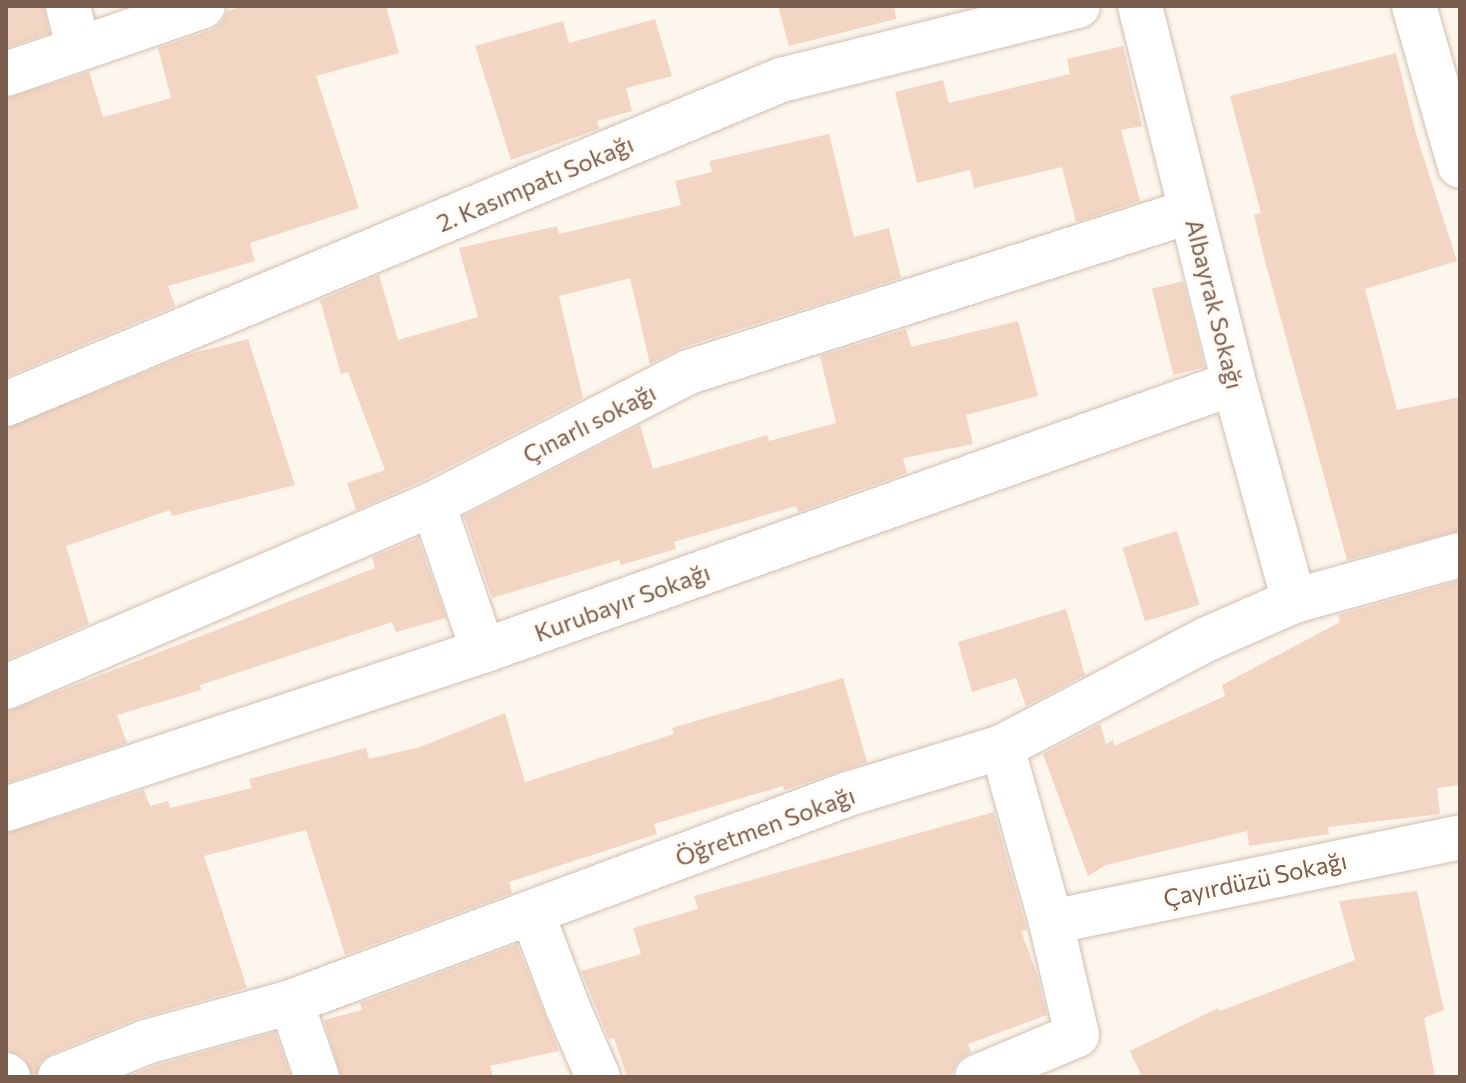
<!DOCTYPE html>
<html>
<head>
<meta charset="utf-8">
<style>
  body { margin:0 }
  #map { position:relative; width:1466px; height:1083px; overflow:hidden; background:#fdf6ec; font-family:Commissioner,sans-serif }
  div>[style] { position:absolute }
  .building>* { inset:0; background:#f3d5c3; transform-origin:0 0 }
  .roads { filter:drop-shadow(0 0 2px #d1beb0) drop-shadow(0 0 2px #d1beb0) }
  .minor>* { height:44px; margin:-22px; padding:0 22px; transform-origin:22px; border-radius:22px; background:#fff }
  .tertiary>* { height:44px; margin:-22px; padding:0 22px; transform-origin:22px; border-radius:22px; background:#fff }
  span { translate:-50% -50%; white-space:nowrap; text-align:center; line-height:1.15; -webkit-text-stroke:6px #fffaf3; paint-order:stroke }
  .street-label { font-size:24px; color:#7a5c4d }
  .frame { position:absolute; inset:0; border:8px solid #7a5c4d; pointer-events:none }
</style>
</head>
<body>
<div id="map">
  <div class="building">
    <div style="clip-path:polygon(6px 6px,44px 6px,49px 33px,6px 48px)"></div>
    <div style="clip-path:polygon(245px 6px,386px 6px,399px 53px,316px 76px,359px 208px,250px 243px,255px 261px,168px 286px,175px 306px,6px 377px,6px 98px,89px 72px,103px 117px,171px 98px,158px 48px,211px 30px,222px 22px,227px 11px)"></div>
    <div style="clip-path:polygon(778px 6px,894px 6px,896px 19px,789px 46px)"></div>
    <div style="clip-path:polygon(655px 19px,672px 76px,626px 88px,632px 111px,597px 121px,599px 129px,511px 160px,475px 46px,563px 21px,569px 43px)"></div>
    <div style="clip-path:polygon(1123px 46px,1142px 126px,1121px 130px,1140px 201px,1076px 222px,1062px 167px,974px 188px,970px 170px,917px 183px,895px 92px,943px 80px,949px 103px,1070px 74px,1067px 59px)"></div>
    <div style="clip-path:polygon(1396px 53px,1416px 134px,1457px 261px,1365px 289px,1397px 410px,1460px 397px,1460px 531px,1347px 560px,1265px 261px,1254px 215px,1261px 213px,1230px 96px)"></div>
    <div style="clip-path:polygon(829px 134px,854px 237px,889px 228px,901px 278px,681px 348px,650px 364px,630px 278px,559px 296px,583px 398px,422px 481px,356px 510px,347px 483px,385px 470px,348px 372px,341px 374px,320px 300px,379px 275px,398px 340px,478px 317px,459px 248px,557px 226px,559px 234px,681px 205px,675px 181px,712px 172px,709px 161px)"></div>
    <div style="left:1183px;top:281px;width:89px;height:32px;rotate:76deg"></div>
    <div style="clip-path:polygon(1018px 321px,1038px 396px,966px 415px,973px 444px,903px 458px,907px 473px,798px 512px,796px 506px,674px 542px,676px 549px,621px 565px,619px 560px,492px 598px,464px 516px,640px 425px,653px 469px,767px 435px,769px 441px,836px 423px,820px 356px,906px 329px,911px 347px)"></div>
    <div style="clip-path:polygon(248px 339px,295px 485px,172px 516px,170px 510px,66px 546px,89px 624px,6px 660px,6px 428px,190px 354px)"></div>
    <div style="left:1177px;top:531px;width:77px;height:57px;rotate:73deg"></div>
    <div style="clip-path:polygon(418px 538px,446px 618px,396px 632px,392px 622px,200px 685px,201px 690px,117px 715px,127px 743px,6px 783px,6px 712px,375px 568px,372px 557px)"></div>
    <div style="clip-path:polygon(1458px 581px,1460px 785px,1437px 788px,1440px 814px,1328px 827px,1329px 834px,1249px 846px,1247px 831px,1106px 865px,1088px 876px,1043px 754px,1100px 724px,1106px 744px,1113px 740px,1114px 746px,1225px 696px,1222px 685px,1340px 622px,1338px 615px)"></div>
    <div style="clip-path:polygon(1066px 609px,1085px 675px,1026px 706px,1016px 678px,972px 692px,958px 642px)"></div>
    <div style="clip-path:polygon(843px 678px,867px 762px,803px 784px,784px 790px,783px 786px,654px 824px,657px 834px,509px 882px,512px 893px,345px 955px,306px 830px,204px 856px,247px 988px,139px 1018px,51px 1054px,40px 1062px,36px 1077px,32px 1077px,24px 1057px,6px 1051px,6px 833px,144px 790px,150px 806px,168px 801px,170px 808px,252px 788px,249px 779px,366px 748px,369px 759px,420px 747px,505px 713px,525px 782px,674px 734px,672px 728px)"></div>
    <div style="clip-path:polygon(994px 812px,1027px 930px,1021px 931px,1037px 974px,1047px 1015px,968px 1044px,971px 1052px,958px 1061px,952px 1074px,943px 1077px,627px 1077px,614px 1038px,609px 1039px,581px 971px,641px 954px,633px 928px,698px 909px,694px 896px)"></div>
    <div style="clip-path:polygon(1417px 891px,1444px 1010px,1424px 1018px,1435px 1077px,1142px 1077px,1130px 1051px,1218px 1008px,1220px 1011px,1355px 960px,1339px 901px)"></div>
    <div style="clip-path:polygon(517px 944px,559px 1051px,490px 1066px,493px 1077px,341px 1077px,324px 1020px,362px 1010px,360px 1003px)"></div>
    <div style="clip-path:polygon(275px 1032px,291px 1077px,126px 1077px,154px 1066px)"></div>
  </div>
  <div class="roads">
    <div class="minor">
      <div style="left:68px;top:6px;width:42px;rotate:76.3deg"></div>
      <div style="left:1140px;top:6px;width:389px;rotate:76deg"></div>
      <div style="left:1234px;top:383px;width:226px;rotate:74.6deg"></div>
      <div style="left:1414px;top:6px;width:166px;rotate:74deg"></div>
      <div style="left:6px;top:404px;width:840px;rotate:-22.69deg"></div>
      <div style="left:781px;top:80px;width:306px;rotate:-14deg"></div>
      <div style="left:433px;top:504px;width:155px;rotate:71.2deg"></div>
      <div style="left:6px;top:687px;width:465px;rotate:-23.2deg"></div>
      <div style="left:433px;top:504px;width:288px;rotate:-27.3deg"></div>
      <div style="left:689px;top:372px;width:527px;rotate:-17.78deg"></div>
      <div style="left:6px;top:809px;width:502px;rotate:-18.33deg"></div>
      <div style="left:483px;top:651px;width:797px;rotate:-19.64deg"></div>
      <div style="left:532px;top:913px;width:102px;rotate:69.2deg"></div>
      <div style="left:568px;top:1008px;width:75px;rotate:66.5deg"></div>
      <div style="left:1051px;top:922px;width:418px;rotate:-11.7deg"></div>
      <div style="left:291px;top:1002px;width:79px;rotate:70.9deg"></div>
      <div style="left:6px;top:1075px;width:3px;rotate:45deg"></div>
      <div style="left:60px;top:1077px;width:93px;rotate:-22.1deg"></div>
      <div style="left:146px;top:1042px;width:150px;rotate:-15.4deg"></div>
      <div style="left:291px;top:1002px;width:595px;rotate:-20.48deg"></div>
      <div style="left:848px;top:794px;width:161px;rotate:-17deg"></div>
      <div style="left:1002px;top:747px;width:229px;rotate:-27.8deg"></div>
      <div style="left:1205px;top:640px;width:97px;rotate:-23.7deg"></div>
      <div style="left:1294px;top:601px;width:172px;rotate:-15.5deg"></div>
      <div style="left:977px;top:1077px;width:108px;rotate:-22.8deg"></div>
      <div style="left:1077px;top:1035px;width:116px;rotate:-103deg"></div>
      <div style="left:1051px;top:922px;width:182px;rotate:-105.6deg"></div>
    </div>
    <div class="tertiary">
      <div style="left:6px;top:74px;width:208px;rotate:-19deg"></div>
    </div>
  </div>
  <div class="street-label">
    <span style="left:535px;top:183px;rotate:-23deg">2. Kasımpatı Sokağı</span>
    <span style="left:1215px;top:304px;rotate:76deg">Albayrak Sokağı</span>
    <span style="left:589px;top:423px;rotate:-27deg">Çınarlı sokağı</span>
    <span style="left:622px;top:602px;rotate:-20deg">Kurubayır Sokağı</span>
    <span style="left:765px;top:826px;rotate:-20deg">Öğretmen Sokağı</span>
    <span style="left:1255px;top:879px;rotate:-12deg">Çayırdüzü Sokağı</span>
  </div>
  <div class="frame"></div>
</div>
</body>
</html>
